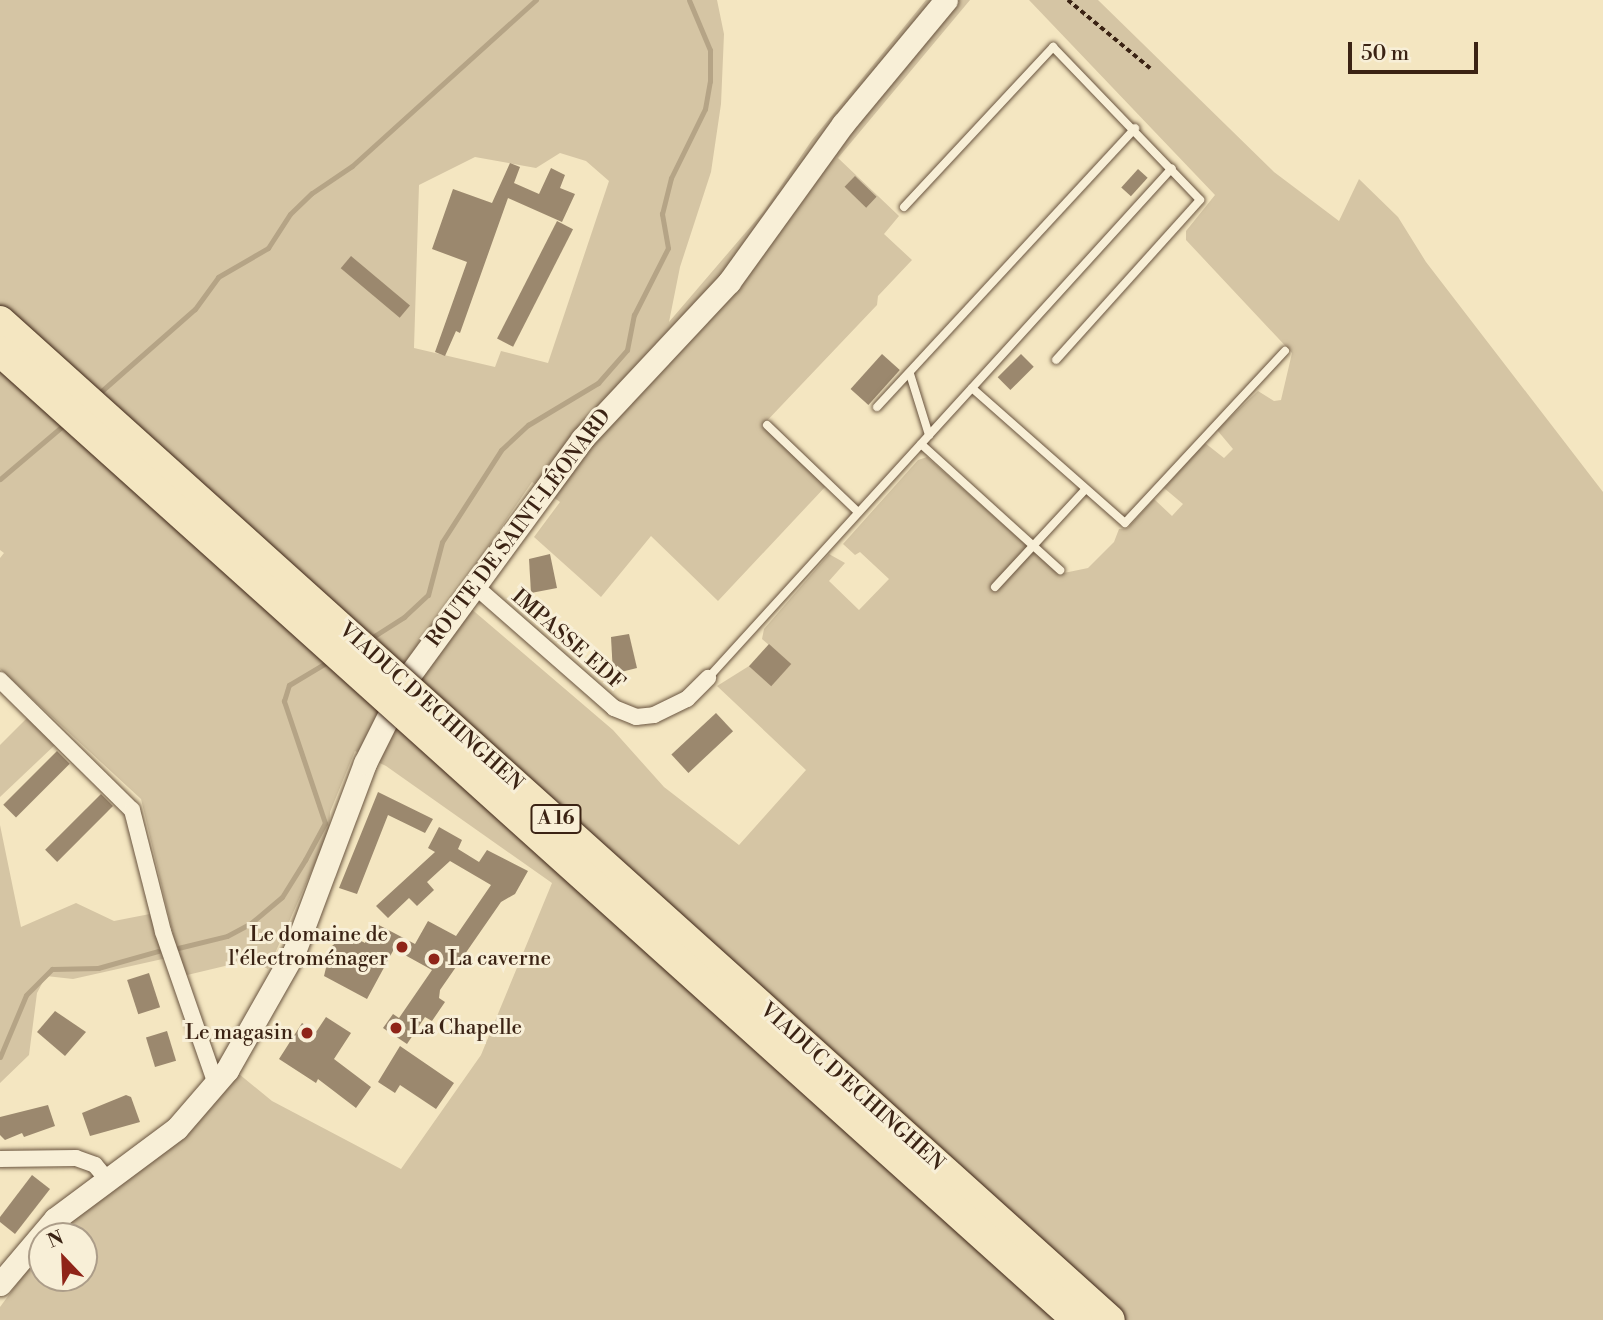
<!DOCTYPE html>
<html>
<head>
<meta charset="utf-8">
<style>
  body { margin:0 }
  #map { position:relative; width:1603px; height:1320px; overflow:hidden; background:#f4e6c1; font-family:"Libre Bodoni",serif }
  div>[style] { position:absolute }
  .green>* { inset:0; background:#d5c5a4 }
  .stream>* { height:5px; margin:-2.5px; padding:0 2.5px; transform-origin:2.5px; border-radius:2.5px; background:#b5a486 }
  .building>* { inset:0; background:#9b886e; transform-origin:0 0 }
  .path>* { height:3.5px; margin-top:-1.75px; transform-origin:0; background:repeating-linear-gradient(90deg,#3b2314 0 5px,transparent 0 8.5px) }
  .roads { filter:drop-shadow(0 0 2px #69543f) drop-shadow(0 0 2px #69543f) }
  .lane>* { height:8px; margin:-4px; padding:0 4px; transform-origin:4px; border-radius:4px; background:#f8efd7 }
  .street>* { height:16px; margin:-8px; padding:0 8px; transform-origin:8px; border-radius:8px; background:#f8efd7 }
  .secondary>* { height:23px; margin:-11.5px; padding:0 11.5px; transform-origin:11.5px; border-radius:11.5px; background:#f8efd7 }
  .bridges { filter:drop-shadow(0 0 2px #3b2314) drop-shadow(0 0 2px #3b2314) }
  .highway-bridge>* { height:30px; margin:-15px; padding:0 15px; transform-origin:15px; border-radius:15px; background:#f4e6c1 }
  .dots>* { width:19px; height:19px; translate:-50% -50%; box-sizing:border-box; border:4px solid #f8efd7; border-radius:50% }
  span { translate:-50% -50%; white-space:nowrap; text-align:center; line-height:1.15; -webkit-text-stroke:6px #f8efd7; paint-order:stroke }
  .shield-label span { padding:2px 5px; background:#f8efd7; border:2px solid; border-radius:5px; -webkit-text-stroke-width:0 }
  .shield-label { font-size:19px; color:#3b2314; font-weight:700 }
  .street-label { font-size:21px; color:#3b2314 }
  .poi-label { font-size:21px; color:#3b2314 }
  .right { translate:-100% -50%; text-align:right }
  .left { translate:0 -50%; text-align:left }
  .north { position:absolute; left:28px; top:1222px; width:70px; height:70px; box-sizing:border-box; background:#f8efd7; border:2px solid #ac9d89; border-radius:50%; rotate:337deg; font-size:19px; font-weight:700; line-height:28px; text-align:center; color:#3b2314 }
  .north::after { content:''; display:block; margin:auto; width:24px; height:32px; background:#8f2418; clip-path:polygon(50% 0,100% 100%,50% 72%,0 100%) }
  .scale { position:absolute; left:1348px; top:42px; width:130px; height:32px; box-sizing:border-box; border:4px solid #3b2314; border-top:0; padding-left:9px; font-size:21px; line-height:24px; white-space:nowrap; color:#3b2314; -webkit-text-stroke:5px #f8efd7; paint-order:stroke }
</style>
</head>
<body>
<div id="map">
  <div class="green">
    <div style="clip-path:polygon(evenodd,0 0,717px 0,724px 34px,721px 104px,711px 172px,680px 267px,669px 322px,764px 211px,812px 140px,926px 0,970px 0,838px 158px,899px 216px,884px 234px,912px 260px,878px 296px,877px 305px,762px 426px,826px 486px,718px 601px,651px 536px,601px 597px,534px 537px,560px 502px,532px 482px,455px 595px,613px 730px,664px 787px,739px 845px,806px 770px,717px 686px,749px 666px,771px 685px,791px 664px,762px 639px,764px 629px,829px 554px,845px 563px,829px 581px,859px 610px,889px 579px,860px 552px,855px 555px,843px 544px,918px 460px,927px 457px,1059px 574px,1088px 568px,1114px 542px,1119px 529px,1128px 528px,1154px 499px,1172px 516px,1183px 504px,1164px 488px,1205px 443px,1224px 458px,1233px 449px,1217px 430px,1258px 391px,1274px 401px,1281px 400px,1292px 353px,1186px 240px,1186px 231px,1215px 195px,1029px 0,1098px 0,1274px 172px,1339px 221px,1359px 179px,1398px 217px,1426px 262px,1603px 492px,1603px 1320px,0 1320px,0 1307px,42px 1250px,42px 1278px,84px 1278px,84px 1236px,53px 1236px,70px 1213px,181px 1139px,239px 1074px,272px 1101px,401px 1169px,481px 1055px,552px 883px,386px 766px,355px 751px,330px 812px,329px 832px,268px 969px,250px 960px,183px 976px,141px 799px,0 669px,0 558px,4px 553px,0 550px,0 0,560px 153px,586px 161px,609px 181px,548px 363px,501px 351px,495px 367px,414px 348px,419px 185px,475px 157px,536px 168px,560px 153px)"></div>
    <div style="clip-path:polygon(28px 717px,57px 743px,0 797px,0 745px)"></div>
    <div style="clip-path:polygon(0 825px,21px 927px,76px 903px,114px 921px,155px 913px,167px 958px,73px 979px,46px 976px,37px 993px,29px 1055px,0 1083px)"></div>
  </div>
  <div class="stream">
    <div style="left:97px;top:395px;width:130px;rotate:-41.3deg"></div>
    <div style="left:195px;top:309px;width:39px;rotate:-54deg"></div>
    <div style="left:218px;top:277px;width:58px;rotate:-30.1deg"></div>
    <div style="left:268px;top:248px;width:40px;rotate:-57.1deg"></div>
    <div style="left:290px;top:214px;width:30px;rotate:-44deg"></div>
    <div style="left:312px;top:193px;width:48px;rotate:-34deg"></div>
    <div style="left:352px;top:166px;width:248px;rotate:-42.1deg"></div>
    <div style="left:0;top:479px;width:87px;rotate:-40.3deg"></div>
    <div style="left:368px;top:640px;width:43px;rotate:-32.6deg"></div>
    <div style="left:404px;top:617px;width:33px;rotate:-43deg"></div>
    <div style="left:428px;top:595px;width:55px;rotate:-75.2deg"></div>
    <div style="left:442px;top:542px;width:109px;rotate:-57.3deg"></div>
    <div style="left:501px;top:450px;width:37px;rotate:-43deg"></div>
    <div style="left:528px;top:425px;width:82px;rotate:-31deg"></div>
    <div style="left:598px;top:383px;width:44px;rotate:-48.7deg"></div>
    <div style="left:627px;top:350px;width:36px;rotate:-79deg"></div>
    <div style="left:634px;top:315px;width:75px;rotate:-63.1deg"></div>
    <div style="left:668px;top:248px;width:35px;rotate:-100deg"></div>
    <div style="left:662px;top:214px;width:37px;rotate:-76deg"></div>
    <div style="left:671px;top:178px;width:77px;rotate:-63.8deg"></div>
    <div style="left:705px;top:109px;width:28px;rotate:-80deg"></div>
    <div style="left:710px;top:81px;width:31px;rotate:-90deg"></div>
    <div style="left:710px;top:50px;width:54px;rotate:-112.8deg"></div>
    <div style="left:178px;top:948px;width:50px;rotate:-13.8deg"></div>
    <div style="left:227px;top:936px;width:27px;rotate:-28deg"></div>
    <div style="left:251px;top:923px;width:40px;rotate:-40deg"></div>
    <div style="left:282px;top:897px;width:44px;rotate:-58.1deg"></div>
    <div style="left:305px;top:860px;width:42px;rotate:-61.6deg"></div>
    <div style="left:325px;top:823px;width:129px;rotate:-108.6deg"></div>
    <div style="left:284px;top:701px;width:17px;rotate:-73deg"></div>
    <div style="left:289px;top:685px;width:47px;rotate:-31deg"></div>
    <div style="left:0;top:1057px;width:67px;rotate:-67.2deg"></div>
    <div style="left:26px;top:995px;width:37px;rotate:-45deg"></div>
    <div style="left:52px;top:969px;width:46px;rotate:-1.2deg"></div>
    <div style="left:98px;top:968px;width:62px;rotate:-15.8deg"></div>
  </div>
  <div class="building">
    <div style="clip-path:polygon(510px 163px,520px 167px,514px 183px,539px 194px,551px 168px,565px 175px,560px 188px,575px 194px,562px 222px,508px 198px,460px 333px,456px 331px,445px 356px,435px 352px,467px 262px,432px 249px,453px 189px,492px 203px)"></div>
    <div style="left:1138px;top:169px;width:13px;height:25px;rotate:42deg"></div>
    <div style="left:855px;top:176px;width:30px;height:15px;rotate:44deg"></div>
    <div style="left:557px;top:221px;width:18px;height:132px;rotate:27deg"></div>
    <div style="left:351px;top:256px;width:77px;height:16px;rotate:40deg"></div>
    <div style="left:882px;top:354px;width:24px;height:47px;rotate:42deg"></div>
    <div style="left:1021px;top:354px;width:18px;height:33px;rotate:45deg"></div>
    <div style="clip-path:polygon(550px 554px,557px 588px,531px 593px,529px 559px)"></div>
    <div style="clip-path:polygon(629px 634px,637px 668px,613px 674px,611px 637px)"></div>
    <div style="left:769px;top:644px;width:30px;height:30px;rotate:42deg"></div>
    <div style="left:716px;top:713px;width:25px;height:61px;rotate:47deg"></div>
    <div style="left:57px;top:751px;width:18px;height:76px;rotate:45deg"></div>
    <div style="clip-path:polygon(378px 792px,433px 819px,425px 833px,388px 815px,357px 894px,339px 888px)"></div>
    <div style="left:101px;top:794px;width:17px;height:79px;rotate:45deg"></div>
    <div style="clip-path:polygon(439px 827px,462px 840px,458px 849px,479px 862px,487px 850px,528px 871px,515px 894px,501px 902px,440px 990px,439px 998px,445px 1002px,432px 1021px,425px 1017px,407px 1044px,383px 1028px,393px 1014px,399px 1018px,432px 970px,394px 949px,367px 999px,324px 976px,331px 947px,346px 933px,365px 943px,375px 923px,415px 944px,428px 921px,456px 936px,491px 885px,450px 861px,427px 882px,434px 890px,417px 906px,409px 898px,388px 918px,376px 906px,435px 852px,428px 848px)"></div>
    <div style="left:149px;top:973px;width:36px;height:23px;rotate:72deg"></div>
    <div style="clip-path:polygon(55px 1011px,86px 1032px,65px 1056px,37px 1032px)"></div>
    <div style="clip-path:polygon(326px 1017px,351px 1033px,334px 1059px,371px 1087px,356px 1108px,318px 1079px,316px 1083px,279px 1059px,302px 1023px,316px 1032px)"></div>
    <div style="left:167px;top:1031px;width:31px;height:22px;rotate:73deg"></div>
    <div style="clip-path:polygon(400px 1046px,454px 1083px,436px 1109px,400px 1085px,395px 1093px,378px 1082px)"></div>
    <div style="clip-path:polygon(126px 1095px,131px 1097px,140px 1122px,90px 1136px,82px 1113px)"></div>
    <div style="clip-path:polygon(48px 1105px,55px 1126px,24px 1137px,22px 1133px,5px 1140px,0 1135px,0 1117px)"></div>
    <div style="clip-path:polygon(32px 1175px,50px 1189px,15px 1234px,0 1222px,0 1217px)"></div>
  </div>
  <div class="path">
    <div style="left:1068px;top:0;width:107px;rotate:39.7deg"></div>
  </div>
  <div class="roads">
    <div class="lane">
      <div style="left:904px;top:207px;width:219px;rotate:-47deg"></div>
      <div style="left:1053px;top:47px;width:212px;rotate:46.1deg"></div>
      <div style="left:1200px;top:200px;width:215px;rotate:132deg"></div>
      <div style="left:910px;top:374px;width:64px;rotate:72.7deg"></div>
      <div style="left:972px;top:388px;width:204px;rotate:41.4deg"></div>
      <div style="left:1125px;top:523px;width:235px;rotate:-47.1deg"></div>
      <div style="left:877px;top:407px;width:380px;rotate:-47.2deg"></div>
      <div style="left:767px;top:425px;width:126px;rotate:43.7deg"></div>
      <div style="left:921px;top:444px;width:188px;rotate:42.2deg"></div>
      <div style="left:995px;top:587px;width:131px;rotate:-47.2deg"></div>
      <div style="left:708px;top:678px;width:689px;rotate:-47.7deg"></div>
    </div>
    <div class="street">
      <div style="left:476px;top:587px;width:184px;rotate:41.2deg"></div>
      <div style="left:614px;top:708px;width:24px;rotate:22deg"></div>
      <div style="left:636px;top:717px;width:18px;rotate:-6deg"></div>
      <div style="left:654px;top:715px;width:37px;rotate:-26deg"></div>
      <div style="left:687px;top:699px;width:30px;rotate:-45deg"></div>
      <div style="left:0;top:680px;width:185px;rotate:44.6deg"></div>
      <div style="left:132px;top:810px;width:126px;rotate:75.7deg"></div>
      <div style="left:163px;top:932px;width:161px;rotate:70.8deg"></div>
      <div style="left:0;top:1159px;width:76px;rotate:-0.8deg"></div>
      <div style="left:76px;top:1158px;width:20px;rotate:20deg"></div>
      <div style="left:95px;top:1165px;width:17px;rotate:50deg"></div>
    </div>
    <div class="secondary">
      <div style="left:0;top:1284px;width:85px;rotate:-49.8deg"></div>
      <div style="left:55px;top:1219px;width:152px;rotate:-36.7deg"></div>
      <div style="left:177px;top:1128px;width:77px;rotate:-49.2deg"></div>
      <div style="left:227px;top:1070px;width:136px;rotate:-60.4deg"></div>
      <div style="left:294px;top:952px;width:202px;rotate:-69.4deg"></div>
      <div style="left:365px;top:763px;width:96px;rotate:-63.4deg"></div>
      <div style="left:408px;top:677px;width:295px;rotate:-53.8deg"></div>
      <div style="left:582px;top:439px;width:215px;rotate:-46.9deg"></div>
      <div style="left:729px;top:282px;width:195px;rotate:-54.2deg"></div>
      <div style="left:843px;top:124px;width:161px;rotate:-50.3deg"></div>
    </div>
  </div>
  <div class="bridges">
    <div class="highway-bridge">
      <div style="left:0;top:321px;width:1493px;rotate:41.99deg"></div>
      <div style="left:0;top:351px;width:1449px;rotate:41.98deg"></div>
    </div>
  </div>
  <div class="dots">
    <div style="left:402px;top:947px;background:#8f2418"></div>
    <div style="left:434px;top:959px;background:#8f2418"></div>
    <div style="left:396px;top:1028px;background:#8f2418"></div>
    <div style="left:307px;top:1033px;background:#8f2418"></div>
  </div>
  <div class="shield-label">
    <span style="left:556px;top:819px">A 16</span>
  </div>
  <div class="street-label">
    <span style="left:519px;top:528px;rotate:-53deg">ROUTE DE SAINT-LÉONARD</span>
    <span style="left:568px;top:640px;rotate:41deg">IMPASSE EDF</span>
    <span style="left:431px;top:707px;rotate:42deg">VIADUC D'ECHINGHEN</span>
    <span style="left:852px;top:1087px;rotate:42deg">VIADUC D'ECHINGHEN</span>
  </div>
  <div class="poi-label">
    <span class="right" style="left:388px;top:947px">Le domaine de<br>l'électroménager</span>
    <span class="left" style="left:448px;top:959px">La caverne</span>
    <span class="left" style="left:410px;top:1028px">La Chapelle</span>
    <span class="right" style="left:293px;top:1033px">Le magasin</span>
  </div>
  <div class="north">N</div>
  <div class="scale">50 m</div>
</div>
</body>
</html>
